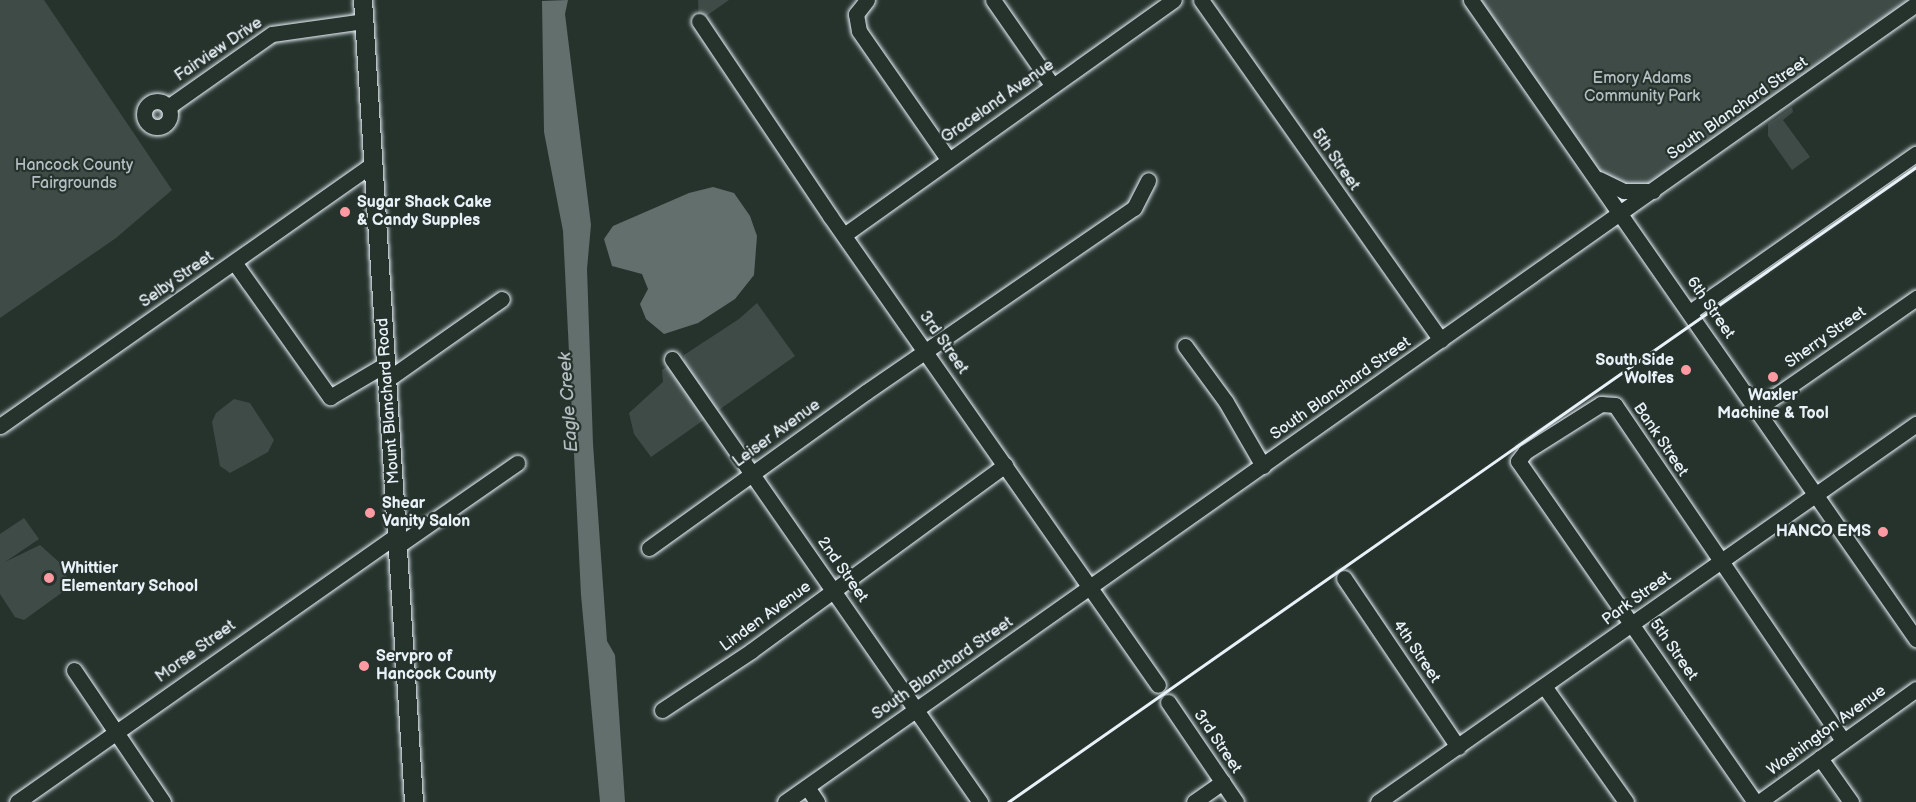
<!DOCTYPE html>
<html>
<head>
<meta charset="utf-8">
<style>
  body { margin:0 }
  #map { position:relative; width:1916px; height:802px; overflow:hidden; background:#26332d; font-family:"Balsamiq Sans",sans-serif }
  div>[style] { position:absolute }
  .green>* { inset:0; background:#3e4b47 }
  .water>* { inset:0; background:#636f6d }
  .roads { filter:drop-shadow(0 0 2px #e8f1f8) drop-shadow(0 0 2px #e8f1f8) }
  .minor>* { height:15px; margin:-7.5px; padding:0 7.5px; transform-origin:7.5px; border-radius:7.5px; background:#26332d }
  .minor>.ring { margin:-7.5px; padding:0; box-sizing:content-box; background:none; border:15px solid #26332d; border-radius:50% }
  .major>* { height:18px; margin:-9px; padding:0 9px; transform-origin:9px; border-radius:9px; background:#26332d }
  .rail>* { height:3px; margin:-1.5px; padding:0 1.5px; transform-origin:1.5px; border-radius:1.5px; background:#e8f1f8 }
  .dots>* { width:16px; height:16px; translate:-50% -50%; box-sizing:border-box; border:3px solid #26332d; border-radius:50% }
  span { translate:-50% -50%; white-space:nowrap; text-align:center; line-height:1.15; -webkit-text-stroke:4.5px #26332d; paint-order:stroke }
  .street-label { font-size:16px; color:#e8f1f8 }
  .park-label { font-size:16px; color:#b5bfc3 }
  .poi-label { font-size:16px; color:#e8f1f8; font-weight:700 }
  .left { translate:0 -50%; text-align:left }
  .right { translate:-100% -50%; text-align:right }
  .water-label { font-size:18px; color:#b3bdc0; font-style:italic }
</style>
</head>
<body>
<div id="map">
  <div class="green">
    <div style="clip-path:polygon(0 0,44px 0,172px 190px,116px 238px,0 318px)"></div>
    <div style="clip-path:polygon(698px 0,729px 0,699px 21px)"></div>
    <div style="clip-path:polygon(1471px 0,1916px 0,1622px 213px)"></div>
    <div style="clip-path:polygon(1792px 107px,1793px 112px,1783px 120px,1810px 157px,1792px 170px,1768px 136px,1768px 124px)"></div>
    <div style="clip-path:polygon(757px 303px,795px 356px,716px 412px,684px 367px,684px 355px,739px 319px)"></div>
    <div style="clip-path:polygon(671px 364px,708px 417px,651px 457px,634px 434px,629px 413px,663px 382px,662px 370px)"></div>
    <div style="clip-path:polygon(234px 399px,250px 403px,274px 440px,268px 452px,230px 473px,220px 466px,212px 422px,216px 413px)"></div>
    <div style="clip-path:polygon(24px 518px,39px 539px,5px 562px,40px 545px,59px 562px,71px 586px,24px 620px,15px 617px,0 594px,0 534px)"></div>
  </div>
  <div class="water">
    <div style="clip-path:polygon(568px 0,565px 14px,591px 225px,587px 269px,593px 444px,607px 641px,615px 655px,625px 802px,600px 802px,581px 595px,563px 231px,544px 132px,542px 1px)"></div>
    <div style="clip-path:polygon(713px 187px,734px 193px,750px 216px,757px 236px,754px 275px,735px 299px,698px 323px,664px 334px,646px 319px,640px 304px,648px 289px,642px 274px,612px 266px,604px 239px,613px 226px,689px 193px)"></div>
  </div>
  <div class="roads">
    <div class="minor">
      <div style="left:867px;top:0;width:18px;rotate:128deg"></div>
      <div style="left:856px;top:14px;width:17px;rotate:80deg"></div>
      <div style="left:859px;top:31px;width:156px;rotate:55.2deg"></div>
      <div style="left:993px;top:0;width:103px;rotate:55.2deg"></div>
      <div style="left:1201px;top:0;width:416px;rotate:54.8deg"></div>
      <div style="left:1471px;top:0;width:779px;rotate:55.15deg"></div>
      <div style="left:699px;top:21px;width:235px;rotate:56.1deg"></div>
      <div style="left:830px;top:216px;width:572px;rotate:55.03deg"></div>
      <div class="ring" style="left:144px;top:101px;width:11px;height:11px"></div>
      <div style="left:168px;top:107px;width:127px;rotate:-35.1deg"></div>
      <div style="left:272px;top:34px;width:94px;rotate:-8deg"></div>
      <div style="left:1599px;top:179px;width:28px;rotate:26deg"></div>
      <div style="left:1624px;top:191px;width:29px"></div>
      <div style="left:844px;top:235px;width:405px;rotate:-35.5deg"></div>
      <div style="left:234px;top:262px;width:166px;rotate:54.6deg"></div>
      <div style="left:330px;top:397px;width:65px;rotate:-30.5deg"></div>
      <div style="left:1690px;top:312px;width:276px;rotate:-35deg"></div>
      <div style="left:1185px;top:346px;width:69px;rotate:53.8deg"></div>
      <div style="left:1226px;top:402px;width:74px;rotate:60deg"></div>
      <div style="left:672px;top:359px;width:540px;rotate:55.19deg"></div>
      <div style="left:388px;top:379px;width:139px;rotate:-35.1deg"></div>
      <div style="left:1758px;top:408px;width:193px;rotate:-34.8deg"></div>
      <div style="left:0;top:426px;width:457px;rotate:-35.1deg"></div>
      <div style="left:399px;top:545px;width:144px;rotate:-34.8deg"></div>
      <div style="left:649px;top:548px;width:267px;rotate:-35.7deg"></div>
      <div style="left:866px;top:392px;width:325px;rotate:-34.5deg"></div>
      <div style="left:1134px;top:208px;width:31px;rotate:-63deg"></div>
      <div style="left:1344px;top:578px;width:204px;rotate:56deg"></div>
      <div style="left:74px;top:670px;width:159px;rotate:56deg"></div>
      <div style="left:1544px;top:686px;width:142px;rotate:54.7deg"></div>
      <div style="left:1168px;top:702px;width:121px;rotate:55.8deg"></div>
      <div style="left:662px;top:710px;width:107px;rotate:-33.5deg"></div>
      <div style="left:751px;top:651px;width:315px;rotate:-36.2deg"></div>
      <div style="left:1820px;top:758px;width:54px;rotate:54.8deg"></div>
      <div style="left:807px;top:787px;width:18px;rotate:56deg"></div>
      <div style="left:17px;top:802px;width:466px;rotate:-35.1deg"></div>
      <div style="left:785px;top:802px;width:1384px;rotate:-35.21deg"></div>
      <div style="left:1194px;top:802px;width:35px;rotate:-35deg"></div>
      <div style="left:1378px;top:802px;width:658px;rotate:-35.09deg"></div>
      <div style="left:1755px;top:802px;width:415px;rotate:-124.8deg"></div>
      <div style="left:1518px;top:461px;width:11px;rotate:-52deg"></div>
      <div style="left:1525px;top:452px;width:90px;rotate:-32.3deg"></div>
      <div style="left:1601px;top:404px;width:14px;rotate:4deg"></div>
      <div style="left:1615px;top:405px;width:406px;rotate:55.8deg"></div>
      <div style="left:1759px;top:802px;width:193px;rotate:-35.7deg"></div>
    </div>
    <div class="major">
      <div style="left:363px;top:0;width:804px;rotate:86.36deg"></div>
    </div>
  </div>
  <div class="rail">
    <div style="left:1008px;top:802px;width:1108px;rotate:-34.97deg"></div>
  </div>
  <div class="dots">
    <div style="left:345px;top:212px;background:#ff9aa2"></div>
    <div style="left:1686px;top:370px;background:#ff9aa2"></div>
    <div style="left:1773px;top:377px;background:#ff9aa2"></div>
    <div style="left:370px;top:513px;background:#ff9aa2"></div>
    <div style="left:1883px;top:532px;background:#ff9aa2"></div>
    <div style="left:49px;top:578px;background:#ff9aa2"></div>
    <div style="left:364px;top:666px;background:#ff9aa2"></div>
  </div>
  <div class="street-label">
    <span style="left:219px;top:50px;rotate:-34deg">Fairview Drive</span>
    <span style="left:998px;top:102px;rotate:-35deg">Graceland Avenue</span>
    <span style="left:1738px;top:109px;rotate:-35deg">South Blanchard Street</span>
    <span style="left:1335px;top:160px;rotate:55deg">5th Street</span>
    <span style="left:177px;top:280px;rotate:-35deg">Selby Street</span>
    <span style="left:1710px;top:308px;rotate:55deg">6th Street</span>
    <span style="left:1826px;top:338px;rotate:-35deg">Sherry Street</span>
    <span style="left:943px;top:343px;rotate:55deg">3rd Street</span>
    <span style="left:1341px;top:389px;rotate:-35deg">South Blanchard Street</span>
    <span style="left:389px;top:401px;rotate:-94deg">Mount Blanchard Road</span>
    <span style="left:777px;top:434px;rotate:-36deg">Leiser Avenue</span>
    <span style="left:1660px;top:440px;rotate:56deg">Bank Street</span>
    <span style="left:842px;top:570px;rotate:55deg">2nd Street</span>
    <span style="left:1637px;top:599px;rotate:-36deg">Park Street</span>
    <span style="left:766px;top:617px;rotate:-36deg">Linden Avenue</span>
    <span style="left:1673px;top:650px;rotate:55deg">5th Street</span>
    <span style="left:196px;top:652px;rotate:-36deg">Morse Street</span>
    <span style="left:1416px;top:652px;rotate:56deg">4th Street</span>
    <span style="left:943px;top:669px;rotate:-35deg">South Blanchard Street</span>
    <span style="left:1827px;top:731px;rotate:-36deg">Washington Avenue</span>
    <span style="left:1217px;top:742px;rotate:56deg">3rd Street</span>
  </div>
  <div class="park-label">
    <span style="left:1642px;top:88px">Emory Adams<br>Community Park</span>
    <span style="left:74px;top:175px">Hancock County<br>Fairgrounds</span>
  </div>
  <div class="poi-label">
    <span class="left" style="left:357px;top:212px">Sugar Shack Cake<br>&amp; Candy Supples</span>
    <span class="right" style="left:1674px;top:370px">South Side<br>Wolfes</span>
    <span style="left:1773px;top:405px">Waxler<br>Machine &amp; Tool</span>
    <span class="left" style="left:382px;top:513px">Shear<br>Vanity Salon</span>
    <span class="right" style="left:1871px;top:532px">HANCO EMS</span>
    <span class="left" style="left:61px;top:578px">Whittier<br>Elementary School</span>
    <span class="left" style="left:376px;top:666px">Servpro of<br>Hancock County</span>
  </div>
  <div class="water-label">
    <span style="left:569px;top:402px;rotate:-94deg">Eagle Creek</span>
  </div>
</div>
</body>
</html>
